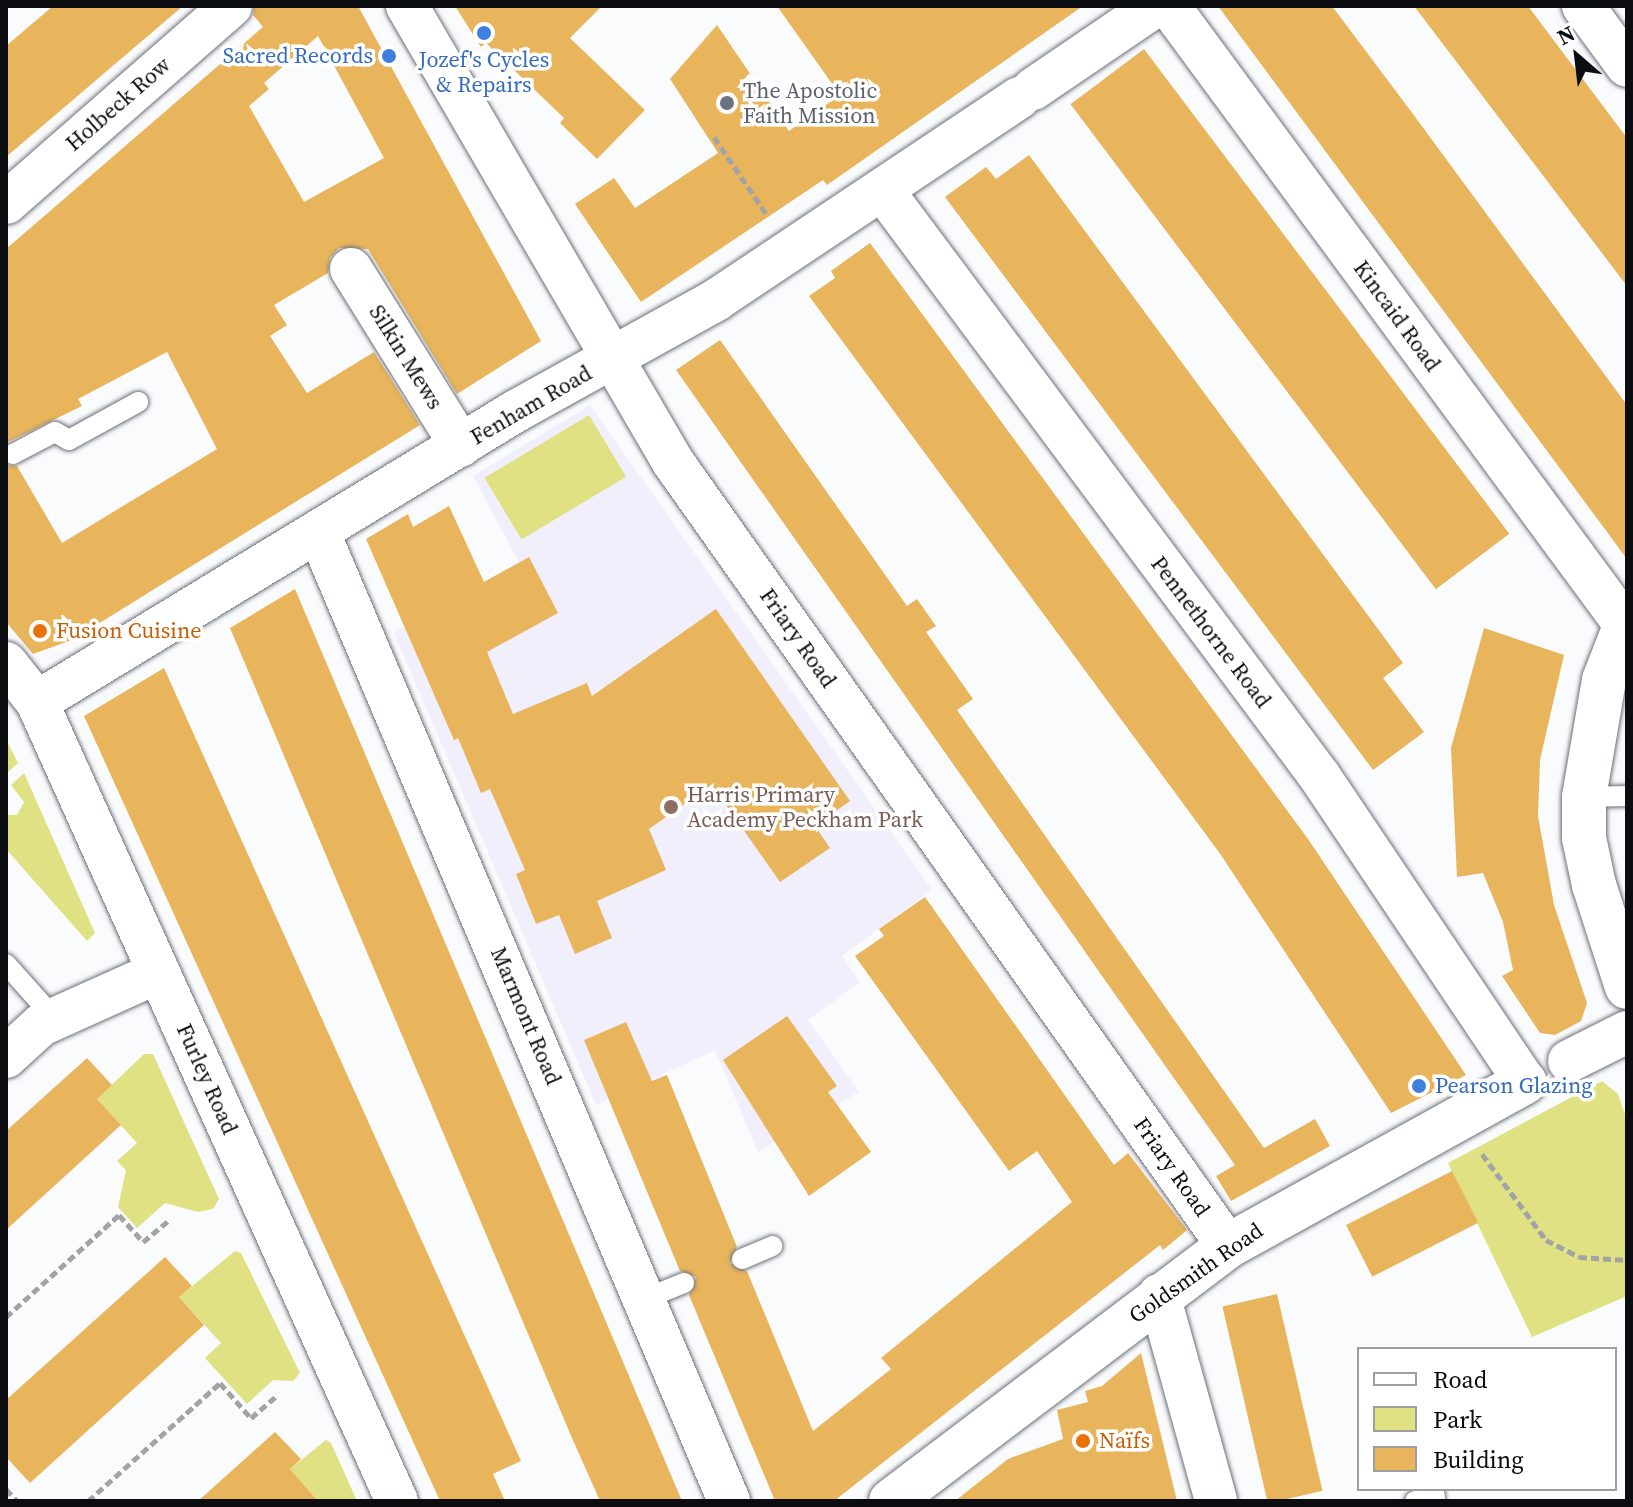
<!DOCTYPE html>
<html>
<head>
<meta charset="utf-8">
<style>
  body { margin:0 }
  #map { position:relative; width:1633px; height:1507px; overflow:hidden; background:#fafbfd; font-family:"Source Serif 4",serif }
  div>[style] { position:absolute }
  .education>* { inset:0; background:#f2effc }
  .green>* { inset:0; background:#dfe182; transform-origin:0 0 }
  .building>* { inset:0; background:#e8b55d; transform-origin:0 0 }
  .path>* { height:5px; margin-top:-2.5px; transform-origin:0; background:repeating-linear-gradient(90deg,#a2a3a5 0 8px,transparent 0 12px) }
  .roads { filter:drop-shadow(0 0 2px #6d707a) drop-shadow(0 0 2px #6d707a) }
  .service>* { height:20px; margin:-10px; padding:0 10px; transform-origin:10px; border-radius:10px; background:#fff }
  .minor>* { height:42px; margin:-21px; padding:0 21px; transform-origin:21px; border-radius:21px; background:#fff }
  .tertiary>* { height:44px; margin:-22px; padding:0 22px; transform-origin:22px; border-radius:22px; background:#fff }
  .dots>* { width:22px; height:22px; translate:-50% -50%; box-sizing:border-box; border:4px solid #fff; border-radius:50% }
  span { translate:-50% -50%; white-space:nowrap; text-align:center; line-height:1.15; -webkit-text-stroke:7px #fff; paint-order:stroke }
  .shop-label { font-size:22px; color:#366cbe }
  .right { translate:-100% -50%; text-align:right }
  .left { translate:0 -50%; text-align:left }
  .worship-label { font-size:22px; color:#5b616d }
  .street-label { font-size:22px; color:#0c0d10 }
  .food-label { font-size:22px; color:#c56008 }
  .education-label { font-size:22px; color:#785e54 }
  .frame { position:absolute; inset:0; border:8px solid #0c0d10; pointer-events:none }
  .legend { position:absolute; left:1357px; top:1347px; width:260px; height:144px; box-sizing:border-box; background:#fff; border:2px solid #9e9e9f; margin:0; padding:10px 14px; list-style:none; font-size:24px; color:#0c0d10 }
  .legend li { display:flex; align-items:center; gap:16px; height:40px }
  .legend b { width:40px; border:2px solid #9e9e9f }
  .north { position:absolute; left:1537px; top:16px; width:80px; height:80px; -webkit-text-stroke:6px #fff; paint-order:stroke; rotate:332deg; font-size:22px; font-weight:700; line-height:32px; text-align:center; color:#0c0d10 }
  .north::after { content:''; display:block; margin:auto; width:28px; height:36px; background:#0c0d10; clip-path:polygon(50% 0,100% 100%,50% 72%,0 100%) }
</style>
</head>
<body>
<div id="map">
  <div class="education">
    <div style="clip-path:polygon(590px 405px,932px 890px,842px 956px,860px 982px,808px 1020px,859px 1092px,758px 1152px,715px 1050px,596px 1105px,394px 633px,519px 562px,473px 476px)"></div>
  </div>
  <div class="green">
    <div style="left:589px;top:415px;width:72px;height:122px;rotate:59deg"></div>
    <div style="clip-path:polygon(6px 739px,18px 763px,6px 774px)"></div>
    <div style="clip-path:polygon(24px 773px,95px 933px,87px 941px,6px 849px,6px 815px,17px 815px,24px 802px,11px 785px)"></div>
    <div style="clip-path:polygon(144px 1054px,153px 1054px,219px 1199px,213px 1209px,198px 1212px,165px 1203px,137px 1228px,118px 1207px,126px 1170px,117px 1161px,137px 1143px,97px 1099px)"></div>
    <div style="clip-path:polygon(1602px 1081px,1618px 1094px,1627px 1120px,1627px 1296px,1532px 1337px,1448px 1163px)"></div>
    <div style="clip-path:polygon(235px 1251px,241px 1253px,300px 1373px,293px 1381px,273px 1380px,247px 1404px,205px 1358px,221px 1343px,179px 1297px)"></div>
    <div style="clip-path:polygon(326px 1440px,331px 1443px,357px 1501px,318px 1501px,290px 1469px)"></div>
  </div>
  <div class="building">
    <div style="clip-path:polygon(53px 6px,183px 6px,6px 157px,6px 46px)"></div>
    <div style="clip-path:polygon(evenodd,254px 6px,358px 6px,541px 341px,457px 394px,368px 249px,339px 248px,330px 258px,328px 273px,274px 305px,287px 325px,270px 336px,307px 393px,374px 352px,420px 425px,72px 640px,33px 654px,6px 622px,6px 465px,17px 466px,62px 543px,217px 449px,167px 352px,78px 399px,82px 406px,6px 443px,6px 249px,263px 27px,253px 15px,254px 6px,318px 36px,384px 158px,304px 202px,249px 106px,269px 89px,264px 83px,318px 36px)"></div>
    <div style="clip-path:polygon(455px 6px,602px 6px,570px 38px,645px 110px,597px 159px,560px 123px,564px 118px,486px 43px,481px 47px)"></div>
    <div style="clip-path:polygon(777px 6px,1083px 6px,827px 185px,823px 180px,641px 302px,575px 204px,614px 178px,635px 208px,718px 153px,670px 79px,717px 25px,789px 131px,840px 95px)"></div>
    <div style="clip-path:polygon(1218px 6px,1332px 6px,1410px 110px,1627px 405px,1627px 559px)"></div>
    <div style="clip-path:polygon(1414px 6px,1528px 6px,1627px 138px,1627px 286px)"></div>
    <div style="left:1144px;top:49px;width:607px;height:92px;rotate:53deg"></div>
    <div style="clip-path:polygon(1029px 155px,1403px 663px,1383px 678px,1424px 732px,1373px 770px,945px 197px,986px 167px,996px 179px)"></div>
    <div style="clip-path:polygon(870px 243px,1308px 839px,1466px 1075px,1391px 1113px,1221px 855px,809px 296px,835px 278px,831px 271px)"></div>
    <div style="clip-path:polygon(720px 340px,907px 606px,917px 599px,936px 626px,926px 632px,973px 699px,957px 710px,1264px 1148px,1315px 1119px,1330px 1146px,1231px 1201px,1216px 1176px,1235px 1165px,676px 370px)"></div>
    <div style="clip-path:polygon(449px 506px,484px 582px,529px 557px,558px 613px,487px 652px,513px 714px,587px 683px,592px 696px,716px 609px,850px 801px,815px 826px,830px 848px,780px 882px,712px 785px,649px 829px,666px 870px,597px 901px,612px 938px,575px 954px,559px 915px,536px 924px,516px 874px,525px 870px,490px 789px,481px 793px,458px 738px,454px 740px,366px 539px,408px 514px,413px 527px)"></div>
    <div style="clip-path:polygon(295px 589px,506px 1086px,682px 1501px,600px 1501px,572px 1438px,230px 628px)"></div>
    <div style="clip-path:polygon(1484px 628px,1564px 655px,1540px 760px,1538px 816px,1554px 905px,1587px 1003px,1581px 1021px,1555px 1035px,1540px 1033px,1502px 976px,1513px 970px,1503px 922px,1483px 873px,1457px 877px,1451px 748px)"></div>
    <div style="clip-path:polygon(164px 668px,521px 1461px,493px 1474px,505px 1501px,440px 1501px,84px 716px)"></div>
    <div style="clip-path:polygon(925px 897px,1114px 1165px,1128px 1153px,1187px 1230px,1163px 1250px,1160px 1245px,834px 1501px,775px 1501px,689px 1295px,696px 1277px,680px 1271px,584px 1040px,626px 1022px,652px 1081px,667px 1075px,737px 1247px,730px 1263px,747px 1271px,813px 1431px,891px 1369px,881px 1358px,1072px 1202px,1037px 1151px,1009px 1171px,855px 956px,884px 936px,879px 929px)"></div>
    <div style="clip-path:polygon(787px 1016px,837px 1086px,828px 1092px,871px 1152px,809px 1196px,723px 1060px)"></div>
    <div style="clip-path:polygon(87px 1058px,112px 1085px,97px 1099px,121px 1125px,6px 1230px,6px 1131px)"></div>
    <div style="left:1452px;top:1171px;width:58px;height:119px;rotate:63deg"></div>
    <div style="clip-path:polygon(165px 1257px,192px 1286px,179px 1297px,204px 1325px,30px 1483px,6px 1457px,6px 1400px)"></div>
    <div style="left:1277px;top:1294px;width:202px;height:56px;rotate:77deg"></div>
    <div style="clip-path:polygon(1141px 1353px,1177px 1501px,955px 1501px,1008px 1459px,1063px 1439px,1057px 1410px,1088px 1402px,1085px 1391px,1102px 1386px)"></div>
    <div style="clip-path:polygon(275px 1432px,301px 1459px,290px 1469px,318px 1501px,198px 1501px)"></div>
  </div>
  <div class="path">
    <div style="left:714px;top:137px;width:94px;rotate:55.8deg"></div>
    <div style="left:1482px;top:1154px;width:107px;rotate:53.3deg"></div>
    <div style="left:1546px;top:1240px;width:37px;rotate:27deg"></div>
    <div style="left:1579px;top:1257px;width:48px;rotate:3.6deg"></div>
    <div style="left:6px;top:1317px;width:152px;rotate:-42.1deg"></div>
    <div style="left:119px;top:1215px;width:36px;rotate:48deg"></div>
    <div style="left:143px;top:1242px;width:34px;rotate:-40deg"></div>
    <div style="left:6px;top:1489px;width:16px;rotate:47deg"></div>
    <div style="left:88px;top:1501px;width:177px;rotate:-41.8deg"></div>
    <div style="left:220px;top:1383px;width:47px;rotate:48.5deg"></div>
    <div style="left:251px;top:1418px;width:35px;rotate:-41deg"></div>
  </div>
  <div class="roads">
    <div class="service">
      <div style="left:13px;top:454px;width:47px;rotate:-27.6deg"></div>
      <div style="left:55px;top:432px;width:16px;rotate:30deg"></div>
      <div style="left:69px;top:440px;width:79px;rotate:-28.8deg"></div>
      <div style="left:1584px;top:797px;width:43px;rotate:-1.3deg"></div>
      <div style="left:6px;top:964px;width:74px;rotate:48.3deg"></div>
      <div style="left:742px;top:1259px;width:33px;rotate:-23deg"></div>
      <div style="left:647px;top:1298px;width:40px;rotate:-22deg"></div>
      <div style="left:1415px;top:1501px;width:20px;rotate:-11deg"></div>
      <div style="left:1435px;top:1497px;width:8px;rotate:-104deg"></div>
    </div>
    <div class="minor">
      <div style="left:407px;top:6px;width:528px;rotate:59.74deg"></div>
      <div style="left:673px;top:462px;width:961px;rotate:54.71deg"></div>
      <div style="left:1169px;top:6px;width:769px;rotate:53.62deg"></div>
      <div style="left:1583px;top:6px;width:74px;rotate:53.7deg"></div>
      <div style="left:1033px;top:89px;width:148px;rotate:-34.2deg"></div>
      <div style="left:884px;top:192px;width:730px;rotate:53.3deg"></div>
      <div style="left:1320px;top:777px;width:367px;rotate:56.1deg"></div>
      <div style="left:6px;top:203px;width:299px;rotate:-41.2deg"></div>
      <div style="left:351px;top:269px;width:208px;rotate:58.1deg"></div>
      <div style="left:319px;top:533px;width:1051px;rotate:67.04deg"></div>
      <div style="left:6px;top:663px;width:50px;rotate:51.5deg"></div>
      <div style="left:37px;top:702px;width:876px;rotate:65.75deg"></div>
      <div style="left:37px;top:702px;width:560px;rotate:-31.28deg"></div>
      <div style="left:516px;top:411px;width:229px;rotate:-29deg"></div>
      <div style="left:716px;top:300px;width:364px;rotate:-33.7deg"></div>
      <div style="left:6px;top:1057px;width:47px;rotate:-42.4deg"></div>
      <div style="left:41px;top:1025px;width:129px;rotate:-24.2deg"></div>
      <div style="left:1569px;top:1061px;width:65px;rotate:-26.6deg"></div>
      <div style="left:1159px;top:1295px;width:214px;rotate:74.5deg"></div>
    </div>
    <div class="tertiary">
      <div style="left:1627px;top:621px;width:63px;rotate:111.3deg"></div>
      <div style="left:1604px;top:680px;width:119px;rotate:99.7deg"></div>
      <div style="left:1584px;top:797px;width:41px;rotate:90deg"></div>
      <div style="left:1584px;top:838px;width:48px;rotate:78deg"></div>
      <div style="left:1594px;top:885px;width:107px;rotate:72.1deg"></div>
      <div style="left:891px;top:1501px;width:423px;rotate:-37.1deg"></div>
      <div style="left:1228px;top:1246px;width:339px;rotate:-28.9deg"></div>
    </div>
  </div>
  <div class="dots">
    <div style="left:484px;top:33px;background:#3f7fe0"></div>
    <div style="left:389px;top:56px;background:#3f7fe0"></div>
    <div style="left:727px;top:103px;background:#6b7280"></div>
    <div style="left:40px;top:631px;background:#e8710a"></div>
    <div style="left:671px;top:807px;background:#8d6e63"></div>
    <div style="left:1419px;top:1086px;background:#3f7fe0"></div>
    <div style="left:1083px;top:1441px;background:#e8710a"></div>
  </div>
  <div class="shop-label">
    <span class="right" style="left:373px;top:56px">Sacred Records</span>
    <span style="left:484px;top:72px">Jozef's Cycles<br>&amp; Repairs</span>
    <span class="left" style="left:1435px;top:1086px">Pearson Glazing</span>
  </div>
  <div class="worship-label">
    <span class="left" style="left:743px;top:103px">The Apostolic<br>Faith Mission</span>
  </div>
  <div class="street-label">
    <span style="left:118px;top:104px;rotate:-41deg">Holbeck Row</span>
    <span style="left:1397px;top:316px;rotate:54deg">Kincaid Road</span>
    <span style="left:406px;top:357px;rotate:58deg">Silkin Mews</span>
    <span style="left:531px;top:405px;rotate:-30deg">Fenham Road</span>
    <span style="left:1211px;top:632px;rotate:53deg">Pennethorne Road</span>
    <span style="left:798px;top:638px;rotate:55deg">Friary Road</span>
    <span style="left:526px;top:1016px;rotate:67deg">Marmont Road</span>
    <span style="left:207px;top:1079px;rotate:66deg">Furley Road</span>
    <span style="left:1172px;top:1167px;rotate:55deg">Friary Road</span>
    <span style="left:1196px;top:1273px;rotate:-35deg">Goldsmith Road</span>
  </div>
  <div class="food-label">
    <span class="left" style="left:56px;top:631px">Fusion Cuisine</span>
    <span class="left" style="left:1099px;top:1441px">Naïfs</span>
  </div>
  <div class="education-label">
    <span class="left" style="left:687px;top:807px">Harris Primary<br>Academy Peckham Park</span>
  </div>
  <div class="frame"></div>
  <ul class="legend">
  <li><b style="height:10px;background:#fff"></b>Road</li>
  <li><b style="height:22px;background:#dfe182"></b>Park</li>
  <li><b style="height:22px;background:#e8b55d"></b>Building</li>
  </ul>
  <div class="north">N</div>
</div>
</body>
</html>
